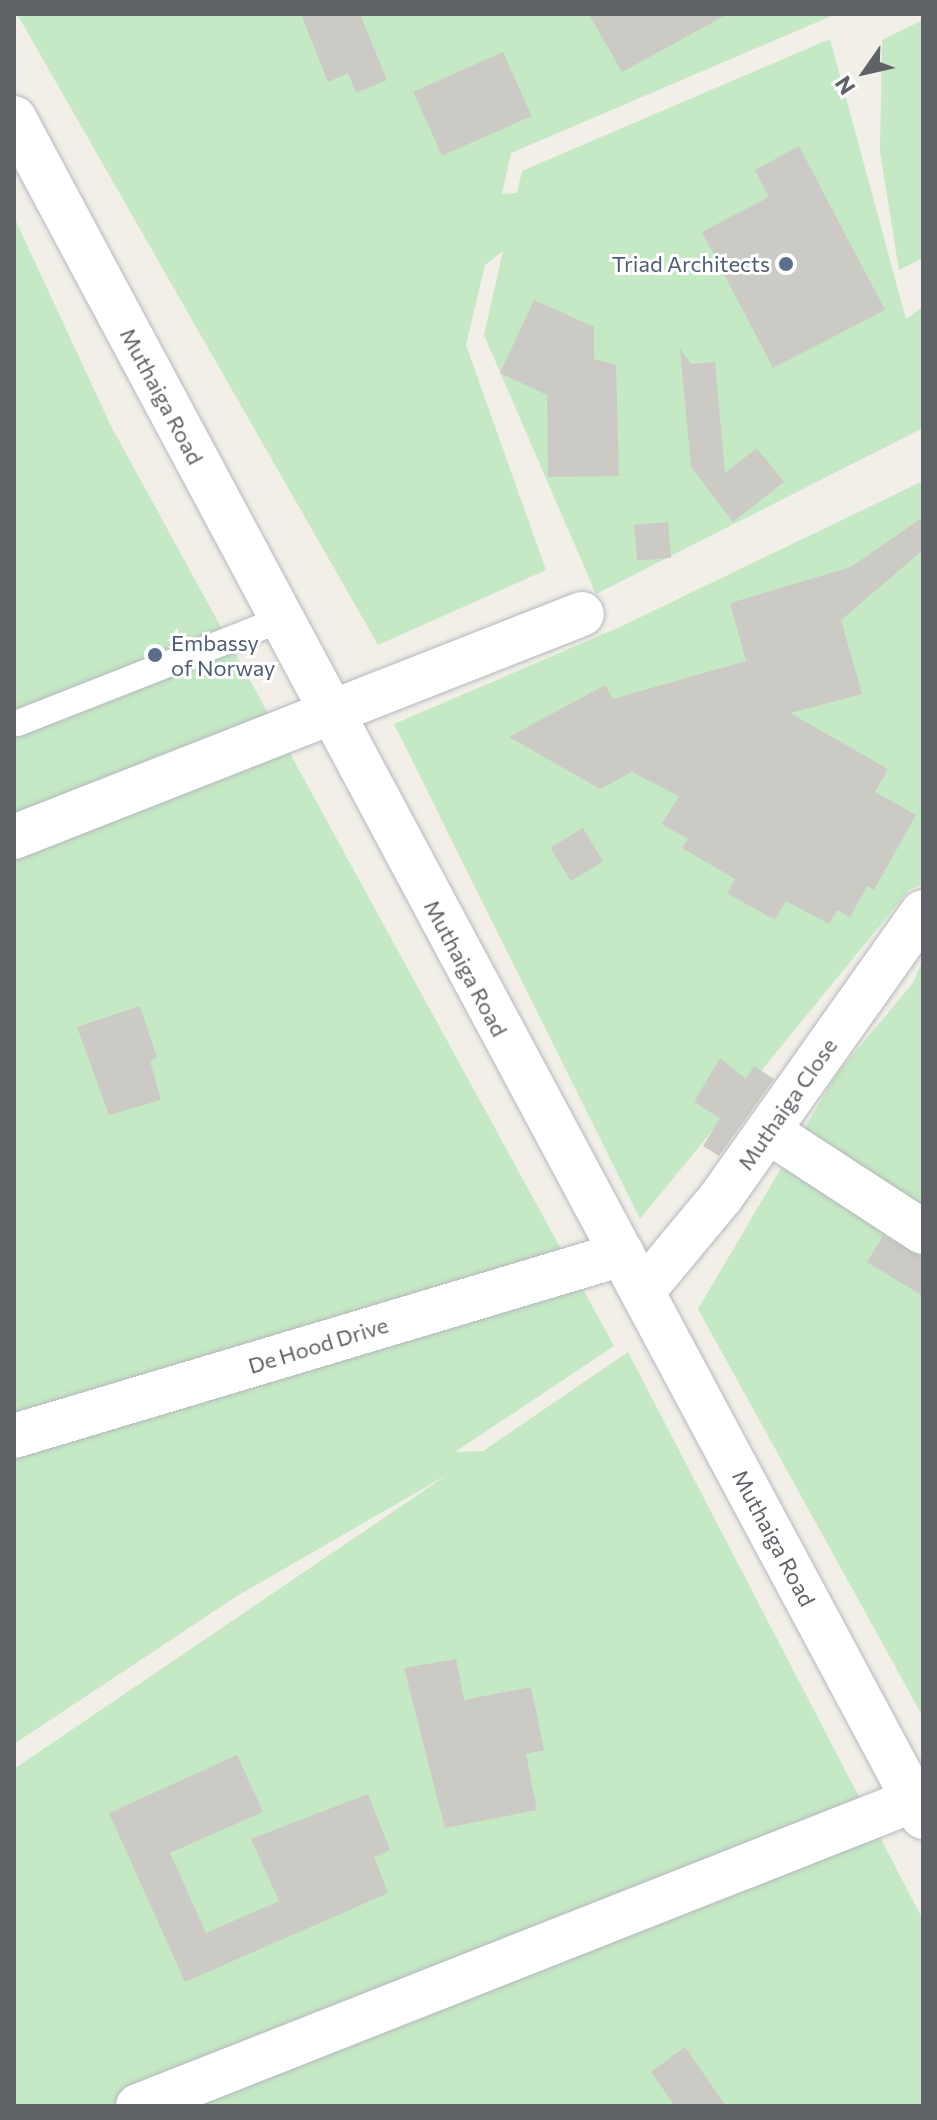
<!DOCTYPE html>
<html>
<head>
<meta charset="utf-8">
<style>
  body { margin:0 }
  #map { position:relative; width:937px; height:2120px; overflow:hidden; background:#f1efe8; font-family:Commissioner,sans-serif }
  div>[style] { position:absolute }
  .green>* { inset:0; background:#c5e8c5 }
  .building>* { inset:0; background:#cccac5; transform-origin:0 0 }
  .roads { filter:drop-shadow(0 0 2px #b5b8bc) drop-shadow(0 0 2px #b5b8bc) }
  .lane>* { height:26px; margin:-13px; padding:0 13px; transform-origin:13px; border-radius:13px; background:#fff }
  .street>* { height:44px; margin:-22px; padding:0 22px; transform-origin:22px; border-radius:22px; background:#fff }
  .secondary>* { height:44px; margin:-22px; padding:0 22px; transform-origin:22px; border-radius:22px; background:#fff }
  .dots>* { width:22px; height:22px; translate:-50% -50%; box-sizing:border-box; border:4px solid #fff; border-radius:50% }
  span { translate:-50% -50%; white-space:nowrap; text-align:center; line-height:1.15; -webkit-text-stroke:6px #fff; paint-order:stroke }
  .service-label { font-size:22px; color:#4e5e75 }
  .right { translate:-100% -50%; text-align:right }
  .left { translate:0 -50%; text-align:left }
  .street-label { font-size:22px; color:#5f6368 }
  .frame { position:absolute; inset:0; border:16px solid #5f6368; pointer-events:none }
  .north { position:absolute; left:825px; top:32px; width:80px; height:80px; -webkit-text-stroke:6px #fff; paint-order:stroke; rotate:236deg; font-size:22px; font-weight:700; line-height:32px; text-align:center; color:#5f6368 }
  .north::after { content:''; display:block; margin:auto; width:28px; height:36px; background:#5f6368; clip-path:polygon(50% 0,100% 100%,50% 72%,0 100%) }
</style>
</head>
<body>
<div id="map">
  <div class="green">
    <div style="clip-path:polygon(17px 14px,836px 14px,511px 153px,502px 194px,517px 193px,522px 171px,830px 39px,906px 319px,923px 307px,923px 428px,596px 594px,484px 335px,503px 251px,485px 265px,466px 345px,546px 570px,378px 645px)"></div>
    <div style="clip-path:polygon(923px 20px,923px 258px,899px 270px,880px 152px,882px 40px)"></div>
    <div style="clip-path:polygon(14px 217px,111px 426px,614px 1346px,455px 1452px,483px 1451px,628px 1352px,923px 1920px,923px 2106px,14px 2106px,14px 1769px,450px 1473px,237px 1596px,14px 1744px)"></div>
    <div style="clip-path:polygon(923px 481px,923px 884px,909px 890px,640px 1219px,394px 724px,622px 626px)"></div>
    <div style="clip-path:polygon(923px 960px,923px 1717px,698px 1309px,836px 1075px,913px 983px)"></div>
  </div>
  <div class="building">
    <div style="clip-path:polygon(301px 14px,360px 14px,387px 80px,356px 93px,348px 73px,328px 82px)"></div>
    <div style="clip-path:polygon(589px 14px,728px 14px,622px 72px)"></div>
    <div style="left:503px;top:52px;width:70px;height:98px;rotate:66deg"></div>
    <div style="clip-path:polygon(799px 146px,885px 310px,773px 368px,702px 232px,769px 197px,755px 170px)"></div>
    <div style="clip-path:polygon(534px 300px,594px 327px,594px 359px,616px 365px,619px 476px,548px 477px,547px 395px,500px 373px)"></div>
    <div style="clip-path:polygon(680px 349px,691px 364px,715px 362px,725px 473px,757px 448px,784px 482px,733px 522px,691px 467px)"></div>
    <div style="clip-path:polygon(923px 517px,923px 550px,841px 620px,862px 694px,790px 713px,888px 769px,875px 792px,916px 815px,874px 890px,867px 886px,850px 917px,837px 910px,829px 924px,786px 901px,775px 920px,727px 893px,735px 879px,682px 848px,688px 839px,662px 824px,679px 796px,632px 772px,600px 789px,509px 737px,605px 685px,613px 699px,746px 661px,730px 603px,851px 567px)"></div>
    <div style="left:668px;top:522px;width:36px;height:34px;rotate:85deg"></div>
    <div style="left:583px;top:828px;width:39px;height:38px;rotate:59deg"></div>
    <div style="clip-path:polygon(140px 1006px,157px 1058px,150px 1061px,161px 1100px,109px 1115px,77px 1027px)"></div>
    <div style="clip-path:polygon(720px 1058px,746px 1079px,754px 1066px,774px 1079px,719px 1156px,703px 1146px,720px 1118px,694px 1102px)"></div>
    <div style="clip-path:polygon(883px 1236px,923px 1257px,923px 1296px,867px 1262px)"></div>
    <div style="clip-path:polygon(456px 1659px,464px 1700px,531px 1687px,544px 1750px,526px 1754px,537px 1810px,445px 1828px,404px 1668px)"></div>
    <div style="clip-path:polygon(237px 1755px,263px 1812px,170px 1853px,206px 1933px,279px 1901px,251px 1839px,368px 1794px,390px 1850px,374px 1857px,388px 1893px,185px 1982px,109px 1813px)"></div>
    <div style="clip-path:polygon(685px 2047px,726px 2106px,675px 2106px,651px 2072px)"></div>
  </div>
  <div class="roads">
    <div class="lane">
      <div style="left:18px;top:723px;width:282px;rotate:-21.5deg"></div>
    </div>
    <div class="street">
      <div style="left:14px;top:837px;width:610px;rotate:-21.44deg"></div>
      <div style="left:768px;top:1131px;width:185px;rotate:33.1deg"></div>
      <div style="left:643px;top:1291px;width:122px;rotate:-50.3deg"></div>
      <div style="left:721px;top:1197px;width:349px;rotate:-54.7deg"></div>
      <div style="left:14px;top:1436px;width:635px;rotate:-16.66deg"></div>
      <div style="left:138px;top:2106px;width:834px;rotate:-21.52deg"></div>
    </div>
    <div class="secondary">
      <div style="left:14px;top:118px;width:1927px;rotate:61.85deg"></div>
    </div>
  </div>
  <div class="dots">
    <div style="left:786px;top:264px;background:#5c6f8a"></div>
    <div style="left:155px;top:655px;background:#5c6f8a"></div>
  </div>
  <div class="service-label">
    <span class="right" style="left:770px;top:264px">Triad Architects</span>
    <span class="left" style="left:171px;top:655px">Embassy<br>of Norway</span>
  </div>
  <div class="street-label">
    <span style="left:162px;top:396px;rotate:62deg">Muthaiga Road</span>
    <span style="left:466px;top:968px;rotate:62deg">Muthaiga Road</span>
    <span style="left:787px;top:1104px;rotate:-55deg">Muthaiga Close</span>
    <span style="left:318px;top:1345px;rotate:-17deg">De Hood Drive</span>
    <span style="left:774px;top:1538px;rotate:62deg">Muthaiga Road</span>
  </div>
  <div class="frame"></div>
  <div class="north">N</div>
</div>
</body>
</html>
